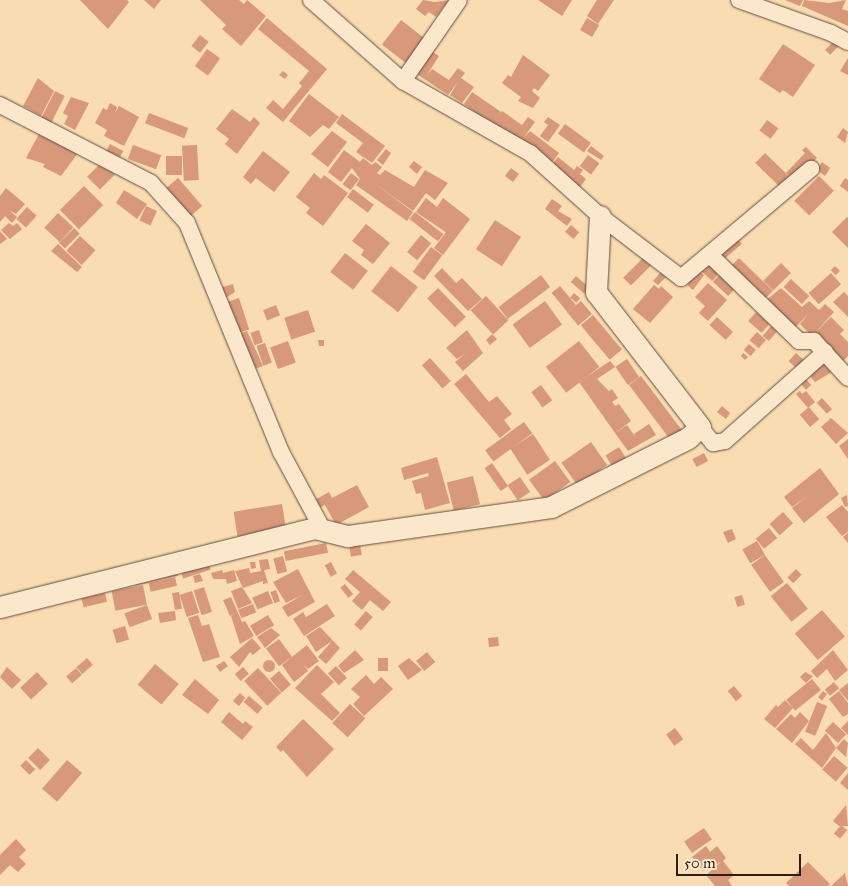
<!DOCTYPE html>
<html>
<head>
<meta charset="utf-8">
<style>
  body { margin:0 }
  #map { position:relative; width:848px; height:886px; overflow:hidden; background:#f9dcb1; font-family:"IM FELL Great Primer",serif }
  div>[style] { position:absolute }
  .building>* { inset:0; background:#d8987a; transform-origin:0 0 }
  .round { border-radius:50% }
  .roads { filter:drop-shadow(0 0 1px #614e3e) drop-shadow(0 0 1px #614e3e) }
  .minor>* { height:16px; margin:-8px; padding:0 8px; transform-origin:8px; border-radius:8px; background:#fbe8cc }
  .tertiary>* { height:21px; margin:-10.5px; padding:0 10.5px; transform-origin:10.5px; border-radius:10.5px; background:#fbe8cc }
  span { translate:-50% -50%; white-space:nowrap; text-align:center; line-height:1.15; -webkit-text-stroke:4.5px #fbe8cc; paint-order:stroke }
  .scale { position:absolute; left:676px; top:854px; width:125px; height:22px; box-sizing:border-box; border:2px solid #2e1e17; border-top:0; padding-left:6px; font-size:15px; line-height:18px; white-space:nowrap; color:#2e1e17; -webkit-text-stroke:4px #fbe8cc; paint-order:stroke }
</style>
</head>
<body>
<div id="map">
  <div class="building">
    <div style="clip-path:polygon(80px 0,127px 0,129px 2px,108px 29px)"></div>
    <div style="clip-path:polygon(144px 0,161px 0,154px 9px)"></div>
    <div style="clip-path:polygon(200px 0,239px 0,244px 4px,247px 0,266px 16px,241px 46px,222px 29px,226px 25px)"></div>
    <div style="clip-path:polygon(423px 0,435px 2px,449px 0,436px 17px,429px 12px,425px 16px,416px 9px)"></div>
    <div style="clip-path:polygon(538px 0,572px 0,562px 16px)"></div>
    <div style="clip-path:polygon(597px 0,614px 0,598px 24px,587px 16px)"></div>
    <div style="clip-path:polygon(785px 0,803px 0,800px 6px)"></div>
    <div style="clip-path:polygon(804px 0,829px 3px,846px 0,842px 9px,848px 11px,848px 26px,802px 6px)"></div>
    <div style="clip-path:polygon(267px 18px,327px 69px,283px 122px,266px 108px,273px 100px,283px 109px,302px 86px,299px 83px,309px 71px,258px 29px)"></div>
    <div style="left:587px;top:18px;width:14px;height:14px;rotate:30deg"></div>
    <div style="left:401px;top:20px;width:31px;height:31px;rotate:38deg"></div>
    <div style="left:200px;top:35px;width:11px;height:14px;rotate:38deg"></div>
    <div style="left:835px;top:40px;width:7px;height:14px;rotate:45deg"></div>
    <div style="clip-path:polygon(783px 44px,815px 65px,793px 97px,783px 90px,780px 93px,759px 79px)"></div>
    <div style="left:207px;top:49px;width:16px;height:21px;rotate:35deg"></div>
    <div style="clip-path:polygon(431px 51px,439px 56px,427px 75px,432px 69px,449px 80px,458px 68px,465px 73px,461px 78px,474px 87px,462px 103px,450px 95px,458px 82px,448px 95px,417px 74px)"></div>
    <div style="clip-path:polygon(523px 55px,550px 75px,538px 91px,534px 88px,532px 91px,540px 98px,533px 108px,518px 101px,521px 97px,502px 83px,508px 75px,511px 77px)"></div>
    <div style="clip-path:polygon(848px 58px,848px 75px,840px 71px)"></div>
    <div style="clip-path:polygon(283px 71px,288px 75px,285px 79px,279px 75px)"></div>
    <div style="clip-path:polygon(38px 78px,54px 91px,41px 116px,23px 106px)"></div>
    <div style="left:55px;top:91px;width:11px;height:30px;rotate:27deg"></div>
    <div style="clip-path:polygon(472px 92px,501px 112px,498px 117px,502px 111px,522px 125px,528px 117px,535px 122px,524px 137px,530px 131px,559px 153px,549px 167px,464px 104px)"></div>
    <div style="clip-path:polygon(309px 94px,339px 117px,329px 129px,323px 125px,310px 137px,289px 121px)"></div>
    <div style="clip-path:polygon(71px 97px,89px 103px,75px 130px,64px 124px,68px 116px,63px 113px)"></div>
    <div style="clip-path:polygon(110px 103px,117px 107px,115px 113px,119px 106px,139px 117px,124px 146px,104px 136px,107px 130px,95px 123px,103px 108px,107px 110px)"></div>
    <div style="clip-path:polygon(232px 109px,250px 122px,254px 117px,260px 123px,237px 154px,225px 144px,229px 139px,216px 129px)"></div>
    <div style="left:149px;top:113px;width:42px;height:11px;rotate:21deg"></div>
    <div style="clip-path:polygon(342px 114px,385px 146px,372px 163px,356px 152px,363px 143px,336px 123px)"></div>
    <div style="clip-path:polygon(548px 117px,560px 125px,548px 142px,540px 136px,548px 125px,544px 122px)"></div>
    <div style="left:767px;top:120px;width:14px;height:13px;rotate:36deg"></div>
    <div style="left:565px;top:124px;width:32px;height:12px;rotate:36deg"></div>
    <div style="clip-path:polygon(843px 128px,848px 132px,845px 143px,837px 137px)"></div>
    <div style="clip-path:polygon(332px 131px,347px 142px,328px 167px,311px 154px)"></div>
    <div style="clip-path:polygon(40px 132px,78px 153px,61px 176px,43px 167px,45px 164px,26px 158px)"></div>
    <div style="left:110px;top:144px;width:15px;height:10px;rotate:28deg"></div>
    <div style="left:133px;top:145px;width:30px;height:15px;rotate:20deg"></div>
    <div style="left:197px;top:145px;width:35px;height:15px;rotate:87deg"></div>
    <div style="clip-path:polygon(591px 146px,604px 156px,601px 160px,587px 151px)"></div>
    <div style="clip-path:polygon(806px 147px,817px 158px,795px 181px,786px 173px,805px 153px,802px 150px)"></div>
    <div style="clip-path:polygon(386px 149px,391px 153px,383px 165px,377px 160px)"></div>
    <div style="clip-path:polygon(344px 150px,360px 162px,363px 158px,372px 165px,375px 162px,382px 167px,377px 173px,380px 175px,385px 170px,414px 187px,425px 170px,448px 183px,435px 200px,426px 193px,413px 211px,371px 181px,413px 212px,407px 221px,356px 185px,360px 179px,352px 168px,341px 182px,328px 172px)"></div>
    <div style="clip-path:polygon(263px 151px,290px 172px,274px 192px,256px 178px,251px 184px,243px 177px)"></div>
    <div style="left:765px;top:153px;width:37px;height:14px;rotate:44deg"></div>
    <div style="left:588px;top:155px;width:14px;height:14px;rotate:36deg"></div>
    <div style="left:166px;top:156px;width:16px;height:19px"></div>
    <div style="clip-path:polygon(558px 157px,574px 170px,577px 166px,583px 170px,580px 174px,586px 179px,578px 190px,549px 168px)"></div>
    <div style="clip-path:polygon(414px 161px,422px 167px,417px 174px,409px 167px)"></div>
    <div style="left:102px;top:162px;width:18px;height:21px;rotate:45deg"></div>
    <div style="clip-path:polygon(822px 162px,830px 168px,825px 176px,817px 170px)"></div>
    <div style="left:511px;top:168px;width:10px;height:10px;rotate:37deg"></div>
    <div style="clip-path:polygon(314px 173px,321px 179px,324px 175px,348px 193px,323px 226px,306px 213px,310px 208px,296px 197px)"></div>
    <div style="left:351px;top:173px;width:10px;height:14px;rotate:37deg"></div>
    <div style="left:819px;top:176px;width:21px;height:35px;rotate:45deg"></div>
    <div style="left:178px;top:178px;width:37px;height:20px;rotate:49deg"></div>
    <div style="clip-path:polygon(845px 178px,848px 180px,848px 192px,840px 186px)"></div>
    <div style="left:84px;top:186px;width:27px;height:34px;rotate:45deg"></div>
    <div style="clip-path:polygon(6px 188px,25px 204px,16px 214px,9px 210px,17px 217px,12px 223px,5px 216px,0 222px,0 196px)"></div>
    <div style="left:353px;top:189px;width:26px;height:10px;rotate:37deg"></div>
    <div style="clip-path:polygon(124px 190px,147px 204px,137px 219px,116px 203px)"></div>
    <div style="clip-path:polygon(426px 198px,437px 207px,443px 198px,470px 219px,443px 255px,434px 248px,446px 232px,453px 237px,416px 212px)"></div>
    <div style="clip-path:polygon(552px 199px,562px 206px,558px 211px,572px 219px,567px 226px,545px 209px)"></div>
    <div style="left:146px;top:206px;width:12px;height:16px;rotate:24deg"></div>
    <div style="left:27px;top:207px;width:13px;height:16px;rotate:42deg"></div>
    <div style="left:415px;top:212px;width:36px;height:9px;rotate:38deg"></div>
    <div style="left:58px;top:213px;width:21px;height:20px;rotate:43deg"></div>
    <div style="clip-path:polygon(847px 217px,848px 218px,848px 248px,832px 232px)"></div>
    <div style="left:495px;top:220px;width:31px;height:35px;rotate:33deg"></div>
    <div style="clip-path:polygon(9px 223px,13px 226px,17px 223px,22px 229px,10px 239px,1px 230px)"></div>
    <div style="clip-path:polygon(366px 224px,390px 243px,373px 264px,361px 255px,364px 250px,352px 241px)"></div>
    <div style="left:571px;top:225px;width:11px;height:9px;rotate:41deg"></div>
    <div style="left:74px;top:228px;width:8px;height:21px;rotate:45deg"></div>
    <div style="clip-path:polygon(0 231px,7px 239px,0 244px)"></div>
    <div style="left:421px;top:235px;width:13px;height:22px;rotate:39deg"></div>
    <div style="left:80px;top:236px;width:21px;height:20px;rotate:43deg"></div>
    <div style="left:736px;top:237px;width:9px;height:22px;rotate:49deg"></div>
    <div style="clip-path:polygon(58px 244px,82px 267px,77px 272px,51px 251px)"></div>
    <div style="left:431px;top:247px;width:14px;height:31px;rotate:36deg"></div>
    <div style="left:345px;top:253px;width:29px;height:24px;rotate:38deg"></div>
    <div style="left:643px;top:258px;width:11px;height:28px;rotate:45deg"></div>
    <div style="left:739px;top:258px;width:47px;height:15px;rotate:44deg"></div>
    <div style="left:709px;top:262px;width:15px;height:12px;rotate:42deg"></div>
    <div style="left:781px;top:263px;width:14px;height:25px;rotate:45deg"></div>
    <div style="left:391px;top:266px;width:34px;height:32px;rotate:38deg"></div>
    <div style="left:835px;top:266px;width:7px;height:6px;rotate:45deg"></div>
    <div style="clip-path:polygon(442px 268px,456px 283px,462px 278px,482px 299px,468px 311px,434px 276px)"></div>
    <div style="clip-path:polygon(699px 271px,704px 275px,693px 290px,687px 285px)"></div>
    <div style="clip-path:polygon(661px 272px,666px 277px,658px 285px,653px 281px)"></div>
    <div style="left:721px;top:273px;width:21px;height:12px;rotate:43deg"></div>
    <div style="left:831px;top:273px;width:15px;height:30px;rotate:48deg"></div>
    <div style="left:541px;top:275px;width:15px;height:53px;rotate:53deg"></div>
    <div style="left:576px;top:276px;width:18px;height:8px;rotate:41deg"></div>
    <div style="left:791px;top:279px;width:25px;height:11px;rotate:43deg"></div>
    <div style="clip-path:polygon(708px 283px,727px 300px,708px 321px,699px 313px,705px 306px,695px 297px)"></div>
    <div style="clip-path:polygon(233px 284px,235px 292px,221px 301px,217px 289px)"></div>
    <div style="clip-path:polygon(654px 285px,659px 289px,661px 286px,673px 297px,650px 323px,633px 309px)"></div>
    <div style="left:560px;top:286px;width:25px;height:11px;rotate:50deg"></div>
    <div style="left:438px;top:288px;width:40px;height:15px;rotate:46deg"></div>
    <div style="clip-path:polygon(781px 288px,802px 307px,809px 301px,819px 310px,825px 304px,834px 312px,815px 333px,831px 317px,844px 330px,840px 334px,848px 342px,848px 356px,840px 364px,800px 324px,809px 313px,793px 330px,764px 302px)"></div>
    <div style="clip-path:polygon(844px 292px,848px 296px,848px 317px,833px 302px)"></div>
    <div style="left:574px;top:293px;width:8px;height:6px;rotate:40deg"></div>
    <div style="left:486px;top:296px;width:33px;height:21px;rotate:47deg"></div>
    <div style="left:239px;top:298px;width:33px;height:17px;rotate:72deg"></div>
    <div style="left:545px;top:301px;width:29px;height:40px;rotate:54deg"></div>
    <div style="left:581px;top:301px;width:17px;height:18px;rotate:50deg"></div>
    <div style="left:276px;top:305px;width:11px;height:14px;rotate:68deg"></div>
    <div style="left:308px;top:310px;width:23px;height:25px;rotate:72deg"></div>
    <div style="left:756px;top:312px;width:18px;height:12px;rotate:41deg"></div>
    <div style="left:593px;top:315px;width:45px;height:16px;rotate:50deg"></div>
    <div style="left:717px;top:317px;width:22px;height:11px;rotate:43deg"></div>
    <div style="left:771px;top:326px;width:8px;height:13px;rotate:40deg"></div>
    <div style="left:259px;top:330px;width:13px;height:9px;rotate:72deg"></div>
    <div style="clip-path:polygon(467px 330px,483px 353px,463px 371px,455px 362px,466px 353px,457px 359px,446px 348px)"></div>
    <div style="clip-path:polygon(247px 331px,263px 366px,249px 371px,236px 335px)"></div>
    <div style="left:757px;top:332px;width:12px;height:11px;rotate:42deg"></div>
    <div style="clip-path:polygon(492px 334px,497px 339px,490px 345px,486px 340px)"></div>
    <div style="clip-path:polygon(318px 340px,324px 340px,324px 346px,319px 346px)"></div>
    <div style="left:288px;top:341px;width:23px;height:19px;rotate:70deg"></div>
    <div style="left:579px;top:341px;width:33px;height:42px;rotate:52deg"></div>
    <div style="left:265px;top:343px;width:21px;height:9px;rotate:71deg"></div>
    <div style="left:749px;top:344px;width:9px;height:8px;rotate:41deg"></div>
    <div style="clip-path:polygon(743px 353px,748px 357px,745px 360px,741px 356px)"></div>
    <div style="left:796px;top:353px;width:12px;height:11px;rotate:42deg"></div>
    <div style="left:430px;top:358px;width:31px;height:11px;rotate:48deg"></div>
    <div style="left:627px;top:359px;width:22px;height:14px;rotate:56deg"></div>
    <div style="clip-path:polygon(610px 361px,615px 367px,597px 379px,609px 391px,612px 389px,618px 398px,612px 402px,615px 406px,619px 404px,631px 421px,615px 433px,579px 382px)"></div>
    <div style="clip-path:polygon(822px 361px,832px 372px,815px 382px,808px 374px)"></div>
    <div style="clip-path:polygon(466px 374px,489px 402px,497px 396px,512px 414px,504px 420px,511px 429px,500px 438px,454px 384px)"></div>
    <div style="left:641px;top:376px;width:68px;height:15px;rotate:53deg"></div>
    <div style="clip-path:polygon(806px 379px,811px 385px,806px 390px,801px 384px)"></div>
    <div style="left:541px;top:385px;width:19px;height:12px;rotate:54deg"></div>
    <div style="clip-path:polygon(800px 391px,802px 394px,806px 391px,815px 402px,808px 408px,796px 394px)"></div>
    <div style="left:822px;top:398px;width:15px;height:7px;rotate:48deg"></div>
    <div style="clip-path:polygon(722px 406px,730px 413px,726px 419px,717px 412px)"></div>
    <div style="left:809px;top:407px;width:16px;height:12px;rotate:50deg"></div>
    <div style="clip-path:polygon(831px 418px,848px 433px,836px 444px,821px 427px)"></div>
    <div style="left:524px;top:422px;width:14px;height:48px;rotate:54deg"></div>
    <div style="clip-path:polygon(649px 424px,656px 435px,628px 451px,615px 433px,627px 425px,637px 439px,634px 434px)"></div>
    <div style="left:533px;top:434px;width:31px;height:27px;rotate:57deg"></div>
    <div style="clip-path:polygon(848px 439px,848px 459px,839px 446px)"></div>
    <div style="left:591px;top:442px;width:28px;height:36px;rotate:55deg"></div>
    <div style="left:619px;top:447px;width:13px;height:16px;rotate:58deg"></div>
    <div style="left:704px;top:453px;width:9px;height:13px;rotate:63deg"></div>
    <div style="clip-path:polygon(437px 457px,450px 503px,425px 510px,421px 493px,416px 494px,412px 481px,429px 476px,428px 473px,404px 480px,401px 468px)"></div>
    <div style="left:555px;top:461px;width:26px;height:32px;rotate:54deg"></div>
    <div style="left:492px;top:463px;width:28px;height:9px;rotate:55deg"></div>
    <div style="clip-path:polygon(820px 468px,839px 494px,804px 523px,792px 508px,809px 495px,792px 507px,784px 497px)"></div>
    <div style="left:473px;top:476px;width:29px;height:27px;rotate:76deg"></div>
    <div style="left:520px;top:477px;width:18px;height:15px;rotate:56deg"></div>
    <div style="clip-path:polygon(357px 485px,369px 507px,336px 525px,325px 505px,317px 509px,313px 501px,329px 492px,332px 498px)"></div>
    <div style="clip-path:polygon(847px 495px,848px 506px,845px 507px,841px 498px)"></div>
    <div style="left:282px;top:504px;width:25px;height:49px;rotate:81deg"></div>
    <div style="clip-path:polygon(842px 505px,848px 512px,848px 532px,842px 536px,826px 517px)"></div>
    <div style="left:783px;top:512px;width:15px;height:18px;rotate:48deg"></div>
    <div style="left:769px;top:528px;width:13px;height:17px;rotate:51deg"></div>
    <div style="clip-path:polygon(732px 529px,736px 539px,728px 543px,723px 532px)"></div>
    <div style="clip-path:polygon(848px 533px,848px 543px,843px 537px)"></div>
    <div style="left:757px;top:541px;width:16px;height:17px;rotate:60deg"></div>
    <div style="left:326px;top:543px;width:10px;height:43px;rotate:79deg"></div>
    <div style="left:360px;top:544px;width:11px;height:11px;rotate:80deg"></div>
    <div style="left:765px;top:555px;width:33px;height:17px;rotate:55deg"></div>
    <div style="left:283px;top:556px;width:16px;height:10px;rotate:75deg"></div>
    <div style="clip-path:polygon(268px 559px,270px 569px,264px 570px,268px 583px,263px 584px,263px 581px,243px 588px,235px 571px,249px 568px,250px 573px,261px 571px,259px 560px)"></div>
    <div style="left:208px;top:561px;width:9px;height:29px;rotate:72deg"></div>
    <div style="clip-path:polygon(250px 562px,255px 562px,256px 568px,251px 569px)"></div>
    <div style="left:331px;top:562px;width:13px;height:7px;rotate:63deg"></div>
    <div style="left:176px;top:567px;width:9px;height:29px;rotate:77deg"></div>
    <div style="clip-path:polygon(298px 569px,315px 602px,288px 617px,282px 607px,304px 594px,286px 603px,273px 582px)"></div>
    <div style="left:796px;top:569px;width:8px;height:12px;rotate:45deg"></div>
    <div style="clip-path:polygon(222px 570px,223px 573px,234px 570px,237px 581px,227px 584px,226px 579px,213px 579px,211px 573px)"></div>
    <div style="clip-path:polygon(353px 570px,391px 602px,383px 611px,370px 600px,362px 610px,352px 601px,360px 592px,345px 579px)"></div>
    <div style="left:147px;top:573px;width:10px;height:40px;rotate:79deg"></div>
    <div style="clip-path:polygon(200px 574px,203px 581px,195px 583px,193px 576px)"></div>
    <div style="left:175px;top:577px;width:9px;height:27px;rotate:77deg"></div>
    <div style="left:787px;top:583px;width:33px;height:21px;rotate:51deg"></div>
    <div style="left:345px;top:584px;width:13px;height:6px;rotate:51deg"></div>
    <div style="left:143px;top:585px;width:20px;height:32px;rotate:79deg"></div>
    <div style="left:204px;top:587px;width:26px;height:11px;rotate:72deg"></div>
    <div style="clip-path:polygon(242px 587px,252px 603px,238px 609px,231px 591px)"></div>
    <div style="left:276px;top:590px;width:12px;height:6px;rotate:70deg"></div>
    <div style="left:192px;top:591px;width:23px;height:13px;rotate:72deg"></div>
    <div style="left:268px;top:591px;width:13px;height:17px;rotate:67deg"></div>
    <div style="left:179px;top:592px;width:17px;height:7px;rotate:80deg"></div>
    <div style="left:105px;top:593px;width:9px;height:24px;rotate:77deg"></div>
    <div style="left:742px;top:595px;width:10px;height:8px;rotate:73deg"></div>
    <div style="clip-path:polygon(231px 597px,242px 622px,245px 621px,254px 636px,240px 644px,231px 616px,235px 614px,230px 616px,223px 600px)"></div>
    <div style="left:253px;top:604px;width:9px;height:16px;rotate:69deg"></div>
    <div style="clip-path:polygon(327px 604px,335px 616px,304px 636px,293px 619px,303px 612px,306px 617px)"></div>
    <div style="left:147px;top:605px;width:15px;height:24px;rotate:70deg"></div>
    <div style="left:822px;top:610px;width:35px;height:36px;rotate:49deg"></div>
    <div style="clip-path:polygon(175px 611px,176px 620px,160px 623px,158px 613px)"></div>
    <div style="left:366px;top:611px;width:9px;height:18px;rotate:41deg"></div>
    <div style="clip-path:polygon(198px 615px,202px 626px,209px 624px,220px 657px,203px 662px,188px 618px)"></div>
    <div style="left:268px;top:615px;width:12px;height:21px;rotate:59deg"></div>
    <div style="left:125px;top:626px;width:14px;height:13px;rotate:73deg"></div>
    <div style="clip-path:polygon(320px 627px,340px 648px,326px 664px,318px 657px,332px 641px,316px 652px,306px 636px)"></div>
    <div style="clip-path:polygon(271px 628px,280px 635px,265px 648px,257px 637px)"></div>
    <div style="left:498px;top:637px;width:9px;height:10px;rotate:84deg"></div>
    <div style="clip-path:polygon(252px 638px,261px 648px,253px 655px,250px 652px,239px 667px,230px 657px)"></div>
    <div style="left:279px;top:639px;width:22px;height:16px;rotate:54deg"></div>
    <div style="clip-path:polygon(307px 645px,319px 661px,308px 669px,304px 665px,308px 671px,294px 682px,282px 665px)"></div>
    <div style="clip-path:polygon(355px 650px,364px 660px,344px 673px,338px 666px)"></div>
    <div style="clip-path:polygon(833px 650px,848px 670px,835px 681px,827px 669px,817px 678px,811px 671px)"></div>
    <div style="left:427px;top:652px;width:13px;height:14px;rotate:51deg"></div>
    <div style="left:87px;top:658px;width:9px;height:14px;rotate:49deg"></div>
    <div style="left:378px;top:658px;width:10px;height:13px"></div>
    <div style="clip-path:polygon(409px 658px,422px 670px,408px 680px,398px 666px)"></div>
    <div class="round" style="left:263px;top:660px;width:12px;height:12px"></div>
    <div style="clip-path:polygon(224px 661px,228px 666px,220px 672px,216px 666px)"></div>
    <div style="left:155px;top:664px;width:31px;height:27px;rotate:40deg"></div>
    <div style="clip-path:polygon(317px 665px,334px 682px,321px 694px,340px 713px,332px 721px,295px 688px)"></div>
    <div style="left:336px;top:666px;width:16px;height:11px;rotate:47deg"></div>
    <div style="clip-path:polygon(7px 667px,21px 680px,12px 689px,0 677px)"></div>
    <div style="left:243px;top:667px;width:9px;height:11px;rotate:49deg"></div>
    <div style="left:76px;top:668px;width:9px;height:13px;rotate:49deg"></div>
    <div style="left:258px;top:668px;width:34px;height:19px;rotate:47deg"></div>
    <div style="left:279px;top:671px;width:18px;height:12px;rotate:49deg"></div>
    <div style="left:37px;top:672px;width:16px;height:23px;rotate:47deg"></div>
    <div style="clip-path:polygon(805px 672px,813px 676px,806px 683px,800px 677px)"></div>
    <div style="clip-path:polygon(366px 675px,374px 684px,381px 677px,393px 689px,364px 716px,353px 704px,360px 697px,351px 689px)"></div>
    <div style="clip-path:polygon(195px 679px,219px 700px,208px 714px,182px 695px)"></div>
    <div style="left:812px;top:679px;width:14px;height:33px;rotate:51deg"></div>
    <div style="left:834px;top:682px;width:8px;height:12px;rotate:50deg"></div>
    <div style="clip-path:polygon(848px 683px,848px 701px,839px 690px)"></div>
    <div style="left:734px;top:686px;width:13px;height:8px;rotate:51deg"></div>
    <div style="left:823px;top:691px;width:5px;height:8px;rotate:37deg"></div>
    <div style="clip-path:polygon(839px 691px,848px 703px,848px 714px,843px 717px,829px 699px)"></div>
    <div style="clip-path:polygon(240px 693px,245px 698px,239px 706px,233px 701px)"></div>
    <div style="left:249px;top:696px;width:18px;height:8px;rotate:41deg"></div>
    <div style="clip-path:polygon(785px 700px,793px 708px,775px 728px,764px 719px,776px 705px,782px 711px,778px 707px)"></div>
    <div style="left:817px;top:702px;width:11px;height:32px;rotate:22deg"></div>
    <div style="left:350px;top:704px;width:21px;height:26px;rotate:43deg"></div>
    <div style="clip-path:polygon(229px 712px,243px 724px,245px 721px,253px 727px,242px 740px,221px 722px)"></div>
    <div style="clip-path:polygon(800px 712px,809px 721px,792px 743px,776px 729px,791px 714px,795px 718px)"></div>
    <div style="clip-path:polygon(303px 719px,334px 749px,307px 777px,283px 750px,281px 752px,276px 747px)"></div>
    <div style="clip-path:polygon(848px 721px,848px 735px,841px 728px)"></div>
    <div style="left:833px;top:722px;width:18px;height:12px;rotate:43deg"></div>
    <div style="left:675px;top:728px;width:14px;height:11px;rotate:54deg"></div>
    <div style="clip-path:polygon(826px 733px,836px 748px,822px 768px,795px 744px,801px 738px,813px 750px)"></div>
    <div style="clip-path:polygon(844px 739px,848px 743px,846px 757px,836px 748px)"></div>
    <div style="left:38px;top:748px;width:17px;height:14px;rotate:45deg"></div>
    <div style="left:834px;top:756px;width:18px;height:18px;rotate:41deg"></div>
    <div style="left:26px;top:760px;width:13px;height:8px;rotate:45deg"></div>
    <div style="left:67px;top:760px;width:20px;height:38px;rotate:41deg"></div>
    <div style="clip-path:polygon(848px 773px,848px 790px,840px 783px)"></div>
    <div style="clip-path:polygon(846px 805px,848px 826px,839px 826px,833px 821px)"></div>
    <div style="left:841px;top:825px;width:8px;height:11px;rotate:40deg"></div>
    <div style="left:704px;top:828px;width:14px;height:24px;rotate:56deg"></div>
    <div style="clip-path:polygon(16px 839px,26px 850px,19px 857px,26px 864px,18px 872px,10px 865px,0 875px,0 855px)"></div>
    <div style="clip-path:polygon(706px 846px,710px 852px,717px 846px,726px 858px,723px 861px,734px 875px,728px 880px,732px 886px,715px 886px,706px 875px,721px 862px,703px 871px,692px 857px)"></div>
    <div style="clip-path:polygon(808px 862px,830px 884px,828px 886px,789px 886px,786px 883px)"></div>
    <div style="clip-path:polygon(845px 873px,848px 886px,831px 886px)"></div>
  </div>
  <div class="roads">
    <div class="minor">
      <div style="left:311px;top:0;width:123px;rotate:41.4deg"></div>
      <div style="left:403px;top:81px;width:146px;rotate:29.6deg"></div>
      <div style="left:530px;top:153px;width:94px;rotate:42deg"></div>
      <div style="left:600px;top:216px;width:102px;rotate:37.4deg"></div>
      <div style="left:681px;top:278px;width:170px;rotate:-40deg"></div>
      <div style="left:739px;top:0;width:98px;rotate:19.7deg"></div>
      <div style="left:831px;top:33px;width:19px;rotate:28deg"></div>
      <div style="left:403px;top:81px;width:98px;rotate:-55.3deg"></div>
      <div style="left:0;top:105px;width:170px;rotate:27.3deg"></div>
      <div style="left:151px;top:183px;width:54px;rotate:48deg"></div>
      <div style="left:187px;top:223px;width:248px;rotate:67.7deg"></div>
      <div style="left:281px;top:452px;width:89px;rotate:61.7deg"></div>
      <div style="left:711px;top:256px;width:122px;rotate:44deg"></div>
      <div style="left:799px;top:341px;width:15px"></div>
      <div style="left:814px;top:341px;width:50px;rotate:47.4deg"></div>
      <div style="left:700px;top:427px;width:21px;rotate:51deg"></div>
      <div style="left:713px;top:443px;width:12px;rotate:-9deg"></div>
      <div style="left:725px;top:441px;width:134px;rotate:-41.7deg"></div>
    </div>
    <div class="tertiary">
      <div style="left:0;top:607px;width:325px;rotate:-14.1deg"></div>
      <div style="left:315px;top:528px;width:34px;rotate:14deg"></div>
      <div style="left:348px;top:536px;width:205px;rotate:-8.1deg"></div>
      <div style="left:551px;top:507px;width:153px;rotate:-26.7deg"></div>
      <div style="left:688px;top:438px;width:16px;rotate:-43deg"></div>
      <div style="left:700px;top:427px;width:170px;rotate:-127.6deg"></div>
      <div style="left:596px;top:292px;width:76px;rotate:-87deg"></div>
    </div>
  </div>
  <div class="scale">50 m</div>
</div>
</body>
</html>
